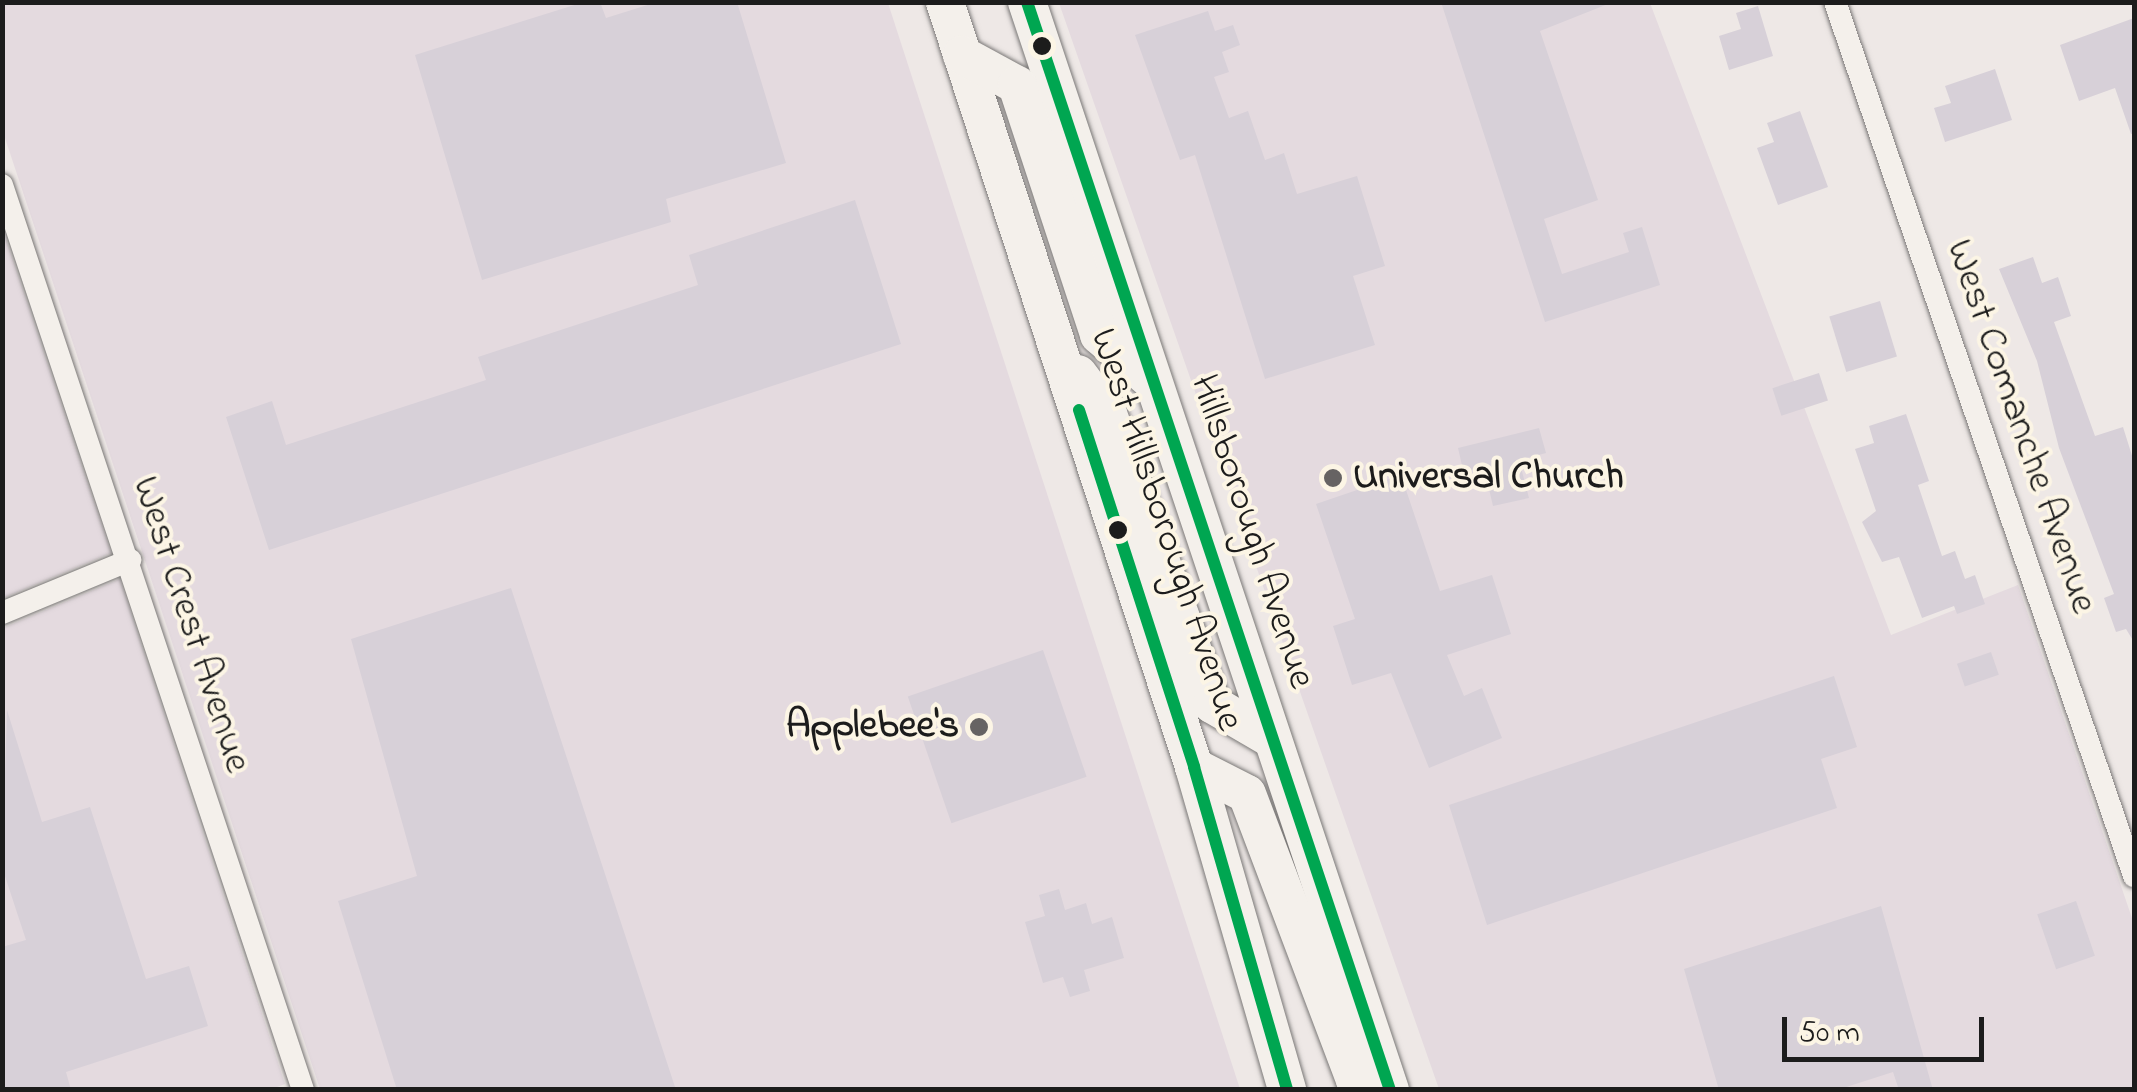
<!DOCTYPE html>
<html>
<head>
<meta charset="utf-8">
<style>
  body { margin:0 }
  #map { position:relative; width:2137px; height:1092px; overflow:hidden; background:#eee8e6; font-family:"Indie Flower",sans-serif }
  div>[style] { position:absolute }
  .built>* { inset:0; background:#e4dadf }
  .building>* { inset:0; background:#d7d0d8; transform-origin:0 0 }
  .roads { filter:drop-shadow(0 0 2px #7a7877) drop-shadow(0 0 2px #7a7877) }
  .street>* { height:22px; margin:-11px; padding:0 11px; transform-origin:11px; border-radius:11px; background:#f4f0eb }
  .primary>* { height:38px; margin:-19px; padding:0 19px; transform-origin:19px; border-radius:19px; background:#f4f0eb }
  .bus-1>* { height:12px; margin:-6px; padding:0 6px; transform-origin:6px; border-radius:6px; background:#00a651 }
  .dots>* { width:28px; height:28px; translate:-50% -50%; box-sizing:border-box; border:5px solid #fcf5e5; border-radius:50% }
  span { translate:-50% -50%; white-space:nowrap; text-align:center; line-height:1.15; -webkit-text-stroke:8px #fcf5e5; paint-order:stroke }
  .street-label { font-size:40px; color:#1c1c1c }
  .poi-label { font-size:40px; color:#1c1c1c; font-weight:700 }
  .left { translate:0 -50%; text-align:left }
  .right { translate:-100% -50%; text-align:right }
  .frame { position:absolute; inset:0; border:5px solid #1c1c1c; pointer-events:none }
  .scale { position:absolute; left:1782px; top:1017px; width:202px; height:45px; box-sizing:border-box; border:5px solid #1c1c1c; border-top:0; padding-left:12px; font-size:30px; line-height:35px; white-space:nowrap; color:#1c1c1c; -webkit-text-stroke:8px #fcf5e5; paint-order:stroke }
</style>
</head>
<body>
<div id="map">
  <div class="built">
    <div style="clip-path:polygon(2px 3px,888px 3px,1240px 1089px,320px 1089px,3px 132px)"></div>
    <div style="clip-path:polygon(1059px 3px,1650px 3px,1891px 635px,2018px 585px,2134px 924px,2134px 1089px,1439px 1089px)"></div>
    <div style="clip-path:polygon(3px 230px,111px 553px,3px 598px,2px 598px)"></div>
    <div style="clip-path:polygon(120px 579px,285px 1084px,269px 1090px,3px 1090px,3px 628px)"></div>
  </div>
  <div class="building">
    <div style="clip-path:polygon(584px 2px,600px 2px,606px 18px,657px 2px,737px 2px,786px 163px,666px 199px,671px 222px,482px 280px,415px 55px)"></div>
    <div style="clip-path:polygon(1441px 2px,1613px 2px,1540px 31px,1598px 200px,1544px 219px,1562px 274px,1629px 252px,1623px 233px,1642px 227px,1660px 285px,1545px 322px)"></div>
    <div style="clip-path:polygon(1758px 6px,1773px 56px,1729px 70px,1719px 36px,1741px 29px,1736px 13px)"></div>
    <div style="clip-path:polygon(1208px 11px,1215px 31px,1233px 25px,1240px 45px,1222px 52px,1229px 72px,1214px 77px,1229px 118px,1248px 111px,1265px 160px,1284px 153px,1297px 194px,1357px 176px,1385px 266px,1353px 276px,1375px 345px,1265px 379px,1195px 155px,1180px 160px,1135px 35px)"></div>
    <div style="clip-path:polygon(2134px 18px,2134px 133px,2131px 134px,2115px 88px,2079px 101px,2060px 45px)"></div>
    <div style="clip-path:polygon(1995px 69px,2012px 120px,1945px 142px,1934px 108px,1951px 103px,1945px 86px)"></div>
    <div style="clip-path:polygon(1800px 111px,1828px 187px,1778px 205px,1757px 148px,1774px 142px,1767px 123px)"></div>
    <div style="clip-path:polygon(855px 200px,901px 344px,269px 550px,226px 417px,272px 401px,286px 445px,486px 380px,478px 357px,698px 285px,689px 255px)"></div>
    <div style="clip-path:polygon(2033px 257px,2042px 283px,2058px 277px,2071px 316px,2054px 322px,2095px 436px,2123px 427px,2134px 462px,2134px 642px,2126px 629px,2116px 632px,2104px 598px,2114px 594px,2059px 448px,2037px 361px,1999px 269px)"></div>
    <div style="left:1880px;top:301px;width:58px;height:53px;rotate:73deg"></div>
    <div style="left:1819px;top:373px;width:29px;height:49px;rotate:72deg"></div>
    <div style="clip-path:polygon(1906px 414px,1929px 481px,1918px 485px,1942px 556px,1955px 551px,1965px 579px,1975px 575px,1985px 604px,1957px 614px,1954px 606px,1922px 618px,1899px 557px,1882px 562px,1862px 522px,1876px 511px,1855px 449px,1874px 443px,1869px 426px)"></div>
    <div style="clip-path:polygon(1539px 428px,1546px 453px,1519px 460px,1529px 498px,1493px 506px,1484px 468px,1464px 474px,1458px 448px)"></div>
    <div style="clip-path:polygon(1401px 475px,1440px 591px,1492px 575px,1511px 634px,1447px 655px,1464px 696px,1482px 688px,1502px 738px,1429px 768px,1391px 673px,1352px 685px,1333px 626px,1355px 619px,1316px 504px)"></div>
    <div style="clip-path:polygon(511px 588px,676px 1090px,397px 1090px,338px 901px,417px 876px,351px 639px)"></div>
    <div style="left:1043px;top:650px;width:134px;height:143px;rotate:71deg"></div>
    <div style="left:1991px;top:652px;width:24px;height:36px;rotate:71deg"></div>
    <div style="clip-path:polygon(1834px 676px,1857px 747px,1821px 759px,1837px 808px,1487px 925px,1449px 805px)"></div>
    <div style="clip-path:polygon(7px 710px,42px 822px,90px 807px,146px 979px,189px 966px,208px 1026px,66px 1072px,71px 1090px,2px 1090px,2px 947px,26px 940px,2px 867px)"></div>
    <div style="clip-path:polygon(1059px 889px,1065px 910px,1086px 903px,1092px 924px,1112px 917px,1124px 958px,1084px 970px,1090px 991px,1070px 997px,1063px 977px,1043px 983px,1025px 922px,1045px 916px,1039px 895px)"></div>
    <div style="left:2076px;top:901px;width:58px;height:41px;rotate:71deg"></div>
    <div style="clip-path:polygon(1881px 906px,1933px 1090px,1899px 1090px,1893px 1072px,1837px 1090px,1719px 1090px,1684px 969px)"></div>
  </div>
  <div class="roads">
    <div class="street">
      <div style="left:1835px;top:2px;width:924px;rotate:71.11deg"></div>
      <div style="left:2px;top:185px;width:954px;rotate:71.6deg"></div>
      <div style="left:2px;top:613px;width:139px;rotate:-22.5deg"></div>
    </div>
    <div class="primary">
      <div style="left:945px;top:2px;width:805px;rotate:71.97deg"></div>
      <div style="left:1194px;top:767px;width:336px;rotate:73.9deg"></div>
      <div style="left:1027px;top:2px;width:1147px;rotate:71.55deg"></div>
      <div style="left:962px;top:55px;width:63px;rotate:28.6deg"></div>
      <div style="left:1017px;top:85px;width:263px;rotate:71.8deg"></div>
      <div style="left:1099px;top:335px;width:70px;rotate:41deg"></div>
      <div style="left:1078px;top:374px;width:50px;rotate:53.1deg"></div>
      <div style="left:1108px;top:414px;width:308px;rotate:70.3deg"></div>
      <div style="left:1212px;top:704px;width:69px;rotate:30.3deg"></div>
      <div style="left:1194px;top:767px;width:59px;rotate:27deg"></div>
      <div style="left:1247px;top:794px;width:306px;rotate:69.3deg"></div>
      <div style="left:1355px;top:1080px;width:14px;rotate:45deg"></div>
    </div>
  </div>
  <div class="bus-1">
    <div style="left:1027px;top:2px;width:1147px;rotate:71.55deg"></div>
    <div style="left:1079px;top:410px;width:375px;rotate:72.1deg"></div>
    <div style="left:1194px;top:767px;width:336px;rotate:73.9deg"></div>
  </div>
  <div class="dots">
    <div style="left:1042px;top:46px;background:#1c1c1c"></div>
    <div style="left:1333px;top:478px;background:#666363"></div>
    <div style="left:1118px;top:530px;background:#1c1c1c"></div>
    <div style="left:979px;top:727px;background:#666363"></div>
  </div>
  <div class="street-label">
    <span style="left:2020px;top:427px;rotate:71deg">West Comanche Avenue</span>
    <span style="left:1165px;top:530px;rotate:72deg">West Hillsborough Avenue</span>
    <span style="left:1251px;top:532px;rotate:72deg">Hillsborough Avenue</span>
    <span style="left:190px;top:625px;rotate:72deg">West Crest Avenue</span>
  </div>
  <div class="poi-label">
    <span class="left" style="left:1353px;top:478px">Universal Church</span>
    <span class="right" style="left:959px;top:727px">Applebee's</span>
  </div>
  <div class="frame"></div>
  <div class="scale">50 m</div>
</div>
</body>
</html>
